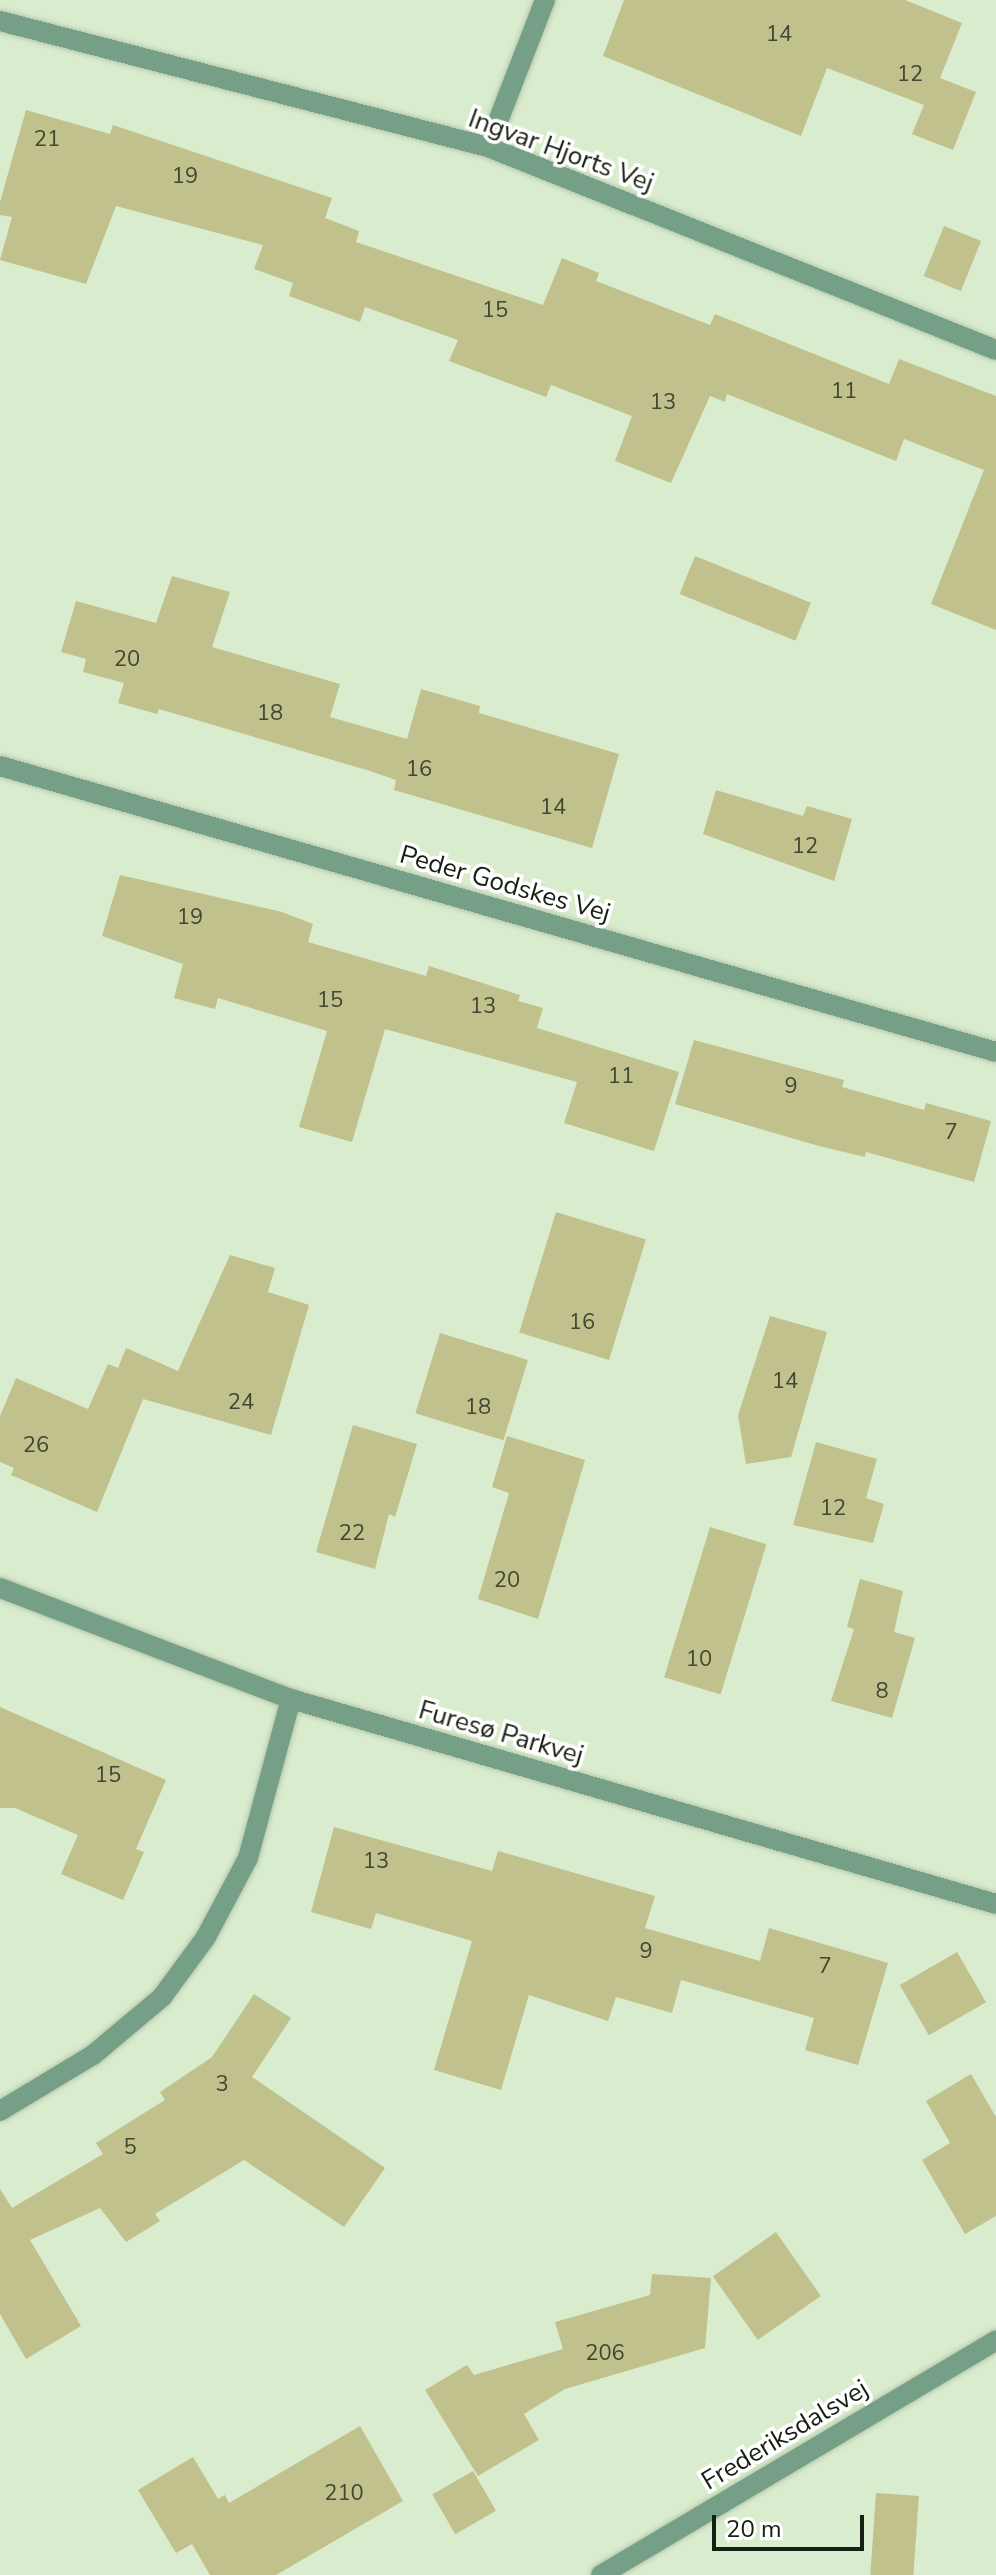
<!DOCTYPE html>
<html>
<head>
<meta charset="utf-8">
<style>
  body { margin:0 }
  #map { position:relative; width:996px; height:2575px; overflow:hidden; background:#d9eccd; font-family:"Nunito Sans",sans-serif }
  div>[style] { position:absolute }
  .building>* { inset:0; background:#c1c18d; transform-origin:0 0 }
  .roads { filter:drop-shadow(0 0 2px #b6c7ac) drop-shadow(0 0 2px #b6c7ac) }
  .minor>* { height:20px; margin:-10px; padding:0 10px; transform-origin:10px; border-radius:10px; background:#769f87 }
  span { translate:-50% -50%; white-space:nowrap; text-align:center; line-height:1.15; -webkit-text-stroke:7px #fff; paint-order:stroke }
  .number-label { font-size:22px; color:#424732 }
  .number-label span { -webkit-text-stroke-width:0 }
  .street-label { font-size:26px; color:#171e13 }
  .scale { position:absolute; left:712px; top:2515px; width:152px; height:36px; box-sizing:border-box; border:4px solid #171e13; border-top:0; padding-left:10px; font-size:24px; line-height:28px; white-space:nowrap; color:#171e13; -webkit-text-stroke:6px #fff; paint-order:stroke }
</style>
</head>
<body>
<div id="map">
  <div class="building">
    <div style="clip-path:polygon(624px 0,905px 0,962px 23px,940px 78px,976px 92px,953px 150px,912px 134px,924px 105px,827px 68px,801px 136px,603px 56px)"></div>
    <div style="clip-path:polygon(26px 110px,110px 134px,113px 125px,332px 198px,325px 218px,359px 231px,356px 242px,543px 305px,562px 258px,599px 273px,596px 281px,710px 325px,715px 314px,889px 384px,899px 359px,996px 396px,996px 630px,931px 604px,984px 470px,904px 439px,896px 461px,727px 394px,725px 402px,710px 396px,671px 483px,615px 461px,632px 416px,551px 385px,546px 397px,449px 361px,458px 340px,365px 307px,360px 322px,289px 296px,293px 283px,254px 269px,263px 245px,116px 206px,86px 284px,0 260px,12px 217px,0 215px,0 202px)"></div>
    <div style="left:944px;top:226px;width:40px;height:54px;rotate:22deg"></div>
    <div style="left:695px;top:556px;width:125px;height:41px;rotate:22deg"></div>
    <div style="clip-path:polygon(172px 576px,230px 592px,212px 647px,340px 684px,330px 717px,407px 739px,421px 689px,480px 706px,479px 713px,619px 754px,592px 848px,394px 790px,396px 780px,370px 771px,159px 709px,157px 714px,118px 703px,124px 683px,83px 672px,86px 659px,61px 652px,76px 601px,156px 623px)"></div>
    <div style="clip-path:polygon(716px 790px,803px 816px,807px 806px,852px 819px,834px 881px,703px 834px)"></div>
    <div style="clip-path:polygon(120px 875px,282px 912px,313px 924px,308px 942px,426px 976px,429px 966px,520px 995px,518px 1001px,543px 1008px,537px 1028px,679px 1072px,654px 1151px,564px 1123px,577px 1082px,385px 1029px,352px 1142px,299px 1127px,327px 1031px,218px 998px,215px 1009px,174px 998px,183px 964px,102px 936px)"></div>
    <div style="clip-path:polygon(694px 1040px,844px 1080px,842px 1087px,924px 1110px,926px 1103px,991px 1121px,974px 1182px,866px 1152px,865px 1157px,819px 1146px,675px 1104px)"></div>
    <div style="left:556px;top:1212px;width:94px;height:126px;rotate:17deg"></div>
    <div style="clip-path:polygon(230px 1255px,275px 1268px,268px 1292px,309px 1305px,271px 1435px,143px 1399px,97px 1512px,11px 1475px,14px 1468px,0 1462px,0 1416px,16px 1378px,88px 1409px,108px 1364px,118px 1368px,126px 1348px,178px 1371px)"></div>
    <div style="clip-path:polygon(770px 1316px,827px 1332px,791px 1457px,746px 1464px,738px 1415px)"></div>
    <div style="left:440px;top:1333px;width:92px;height:84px;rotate:17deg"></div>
    <div style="clip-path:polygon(353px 1425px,417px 1444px,395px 1517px,389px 1514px,375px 1569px,316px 1552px)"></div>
    <div style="clip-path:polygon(507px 1436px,585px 1460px,538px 1619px,478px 1599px,509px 1493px,492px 1487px)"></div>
    <div style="clip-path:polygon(816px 1442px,877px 1459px,866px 1498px,884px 1504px,873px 1543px,793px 1525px)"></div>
    <div style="left:710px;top:1527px;width:59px;height:157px;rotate:17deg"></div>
    <div style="clip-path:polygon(860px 1579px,903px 1591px,894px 1632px,915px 1638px,892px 1718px,831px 1701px,854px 1629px,847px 1627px)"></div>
    <div style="clip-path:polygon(0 1707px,166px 1780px,136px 1849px,144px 1852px,123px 1900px,61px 1874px,78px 1835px,15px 1808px,0 1808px)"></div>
    <div style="clip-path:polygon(334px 1827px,492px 1871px,498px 1851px,655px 1896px,645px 1928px,760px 1961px,769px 1928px,888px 1963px,858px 2065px,805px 2050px,814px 2018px,681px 1980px,672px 2013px,616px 1997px,608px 2021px,529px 1995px,501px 2090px,434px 2070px,472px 1941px,376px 1913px,371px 1929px,311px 1912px)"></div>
    <div style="left:957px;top:1952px;width:58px;height:66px;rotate:60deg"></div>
    <div style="clip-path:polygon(254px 1994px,291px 2018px,252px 2077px,385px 2168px,344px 2227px,244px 2160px,155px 2214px,160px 2221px,126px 2242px,100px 2208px,30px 2240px,81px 2326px,26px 2359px,0 2314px,0 2189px,12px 2208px,103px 2154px,96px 2143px,165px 2100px,160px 2092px,212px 2057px)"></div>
    <div style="clip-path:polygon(971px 2074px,996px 2117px,996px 2216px,965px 2234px,922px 2160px,950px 2143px,926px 2101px)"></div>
    <div style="left:776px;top:2232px;width:78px;height:77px;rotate:55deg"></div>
    <div style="clip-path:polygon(652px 2274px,711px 2278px,705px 2348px,565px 2389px,524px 2414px,539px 2440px,478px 2476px,425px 2390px,467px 2365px,474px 2375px,563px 2349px,555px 2322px,650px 2295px)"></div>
    <div style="clip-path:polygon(360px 2426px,403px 2501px,276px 2575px,210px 2575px,192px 2544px,176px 2553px,138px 2490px,193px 2457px,218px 2499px,225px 2495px,229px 2503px)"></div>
    <div style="left:473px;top:2471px;width:46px;height:47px;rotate:60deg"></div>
    <div style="left:876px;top:2493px;width:43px;height:82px;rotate:4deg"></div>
  </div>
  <div class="roads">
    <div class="minor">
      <div style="left:0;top:21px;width:504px;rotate:14.48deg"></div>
      <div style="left:488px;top:147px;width:547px;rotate:21.78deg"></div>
      <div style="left:488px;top:147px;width:158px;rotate:-68.8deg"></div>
      <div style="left:0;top:766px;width:1036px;rotate:16.02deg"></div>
      <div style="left:0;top:1588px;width:311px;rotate:20.9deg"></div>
      <div style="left:291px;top:1699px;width:734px;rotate:16.21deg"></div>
      <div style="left:0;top:2111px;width:109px;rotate:-31.1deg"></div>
      <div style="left:93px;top:2055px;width:90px;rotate:-40deg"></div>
      <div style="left:162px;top:1997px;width:74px;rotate:-53.7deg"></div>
      <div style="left:206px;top:1937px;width:89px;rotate:-62deg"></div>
      <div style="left:248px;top:1858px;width:165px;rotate:-74.9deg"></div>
      <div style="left:601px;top:2575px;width:460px;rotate:-30.7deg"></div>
    </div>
  </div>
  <div class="number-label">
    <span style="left:779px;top:35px">14</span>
    <span style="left:910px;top:75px">12</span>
    <span style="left:47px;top:140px">21</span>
    <span style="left:185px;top:177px">19</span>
    <span style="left:495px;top:311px">15</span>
    <span style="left:844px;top:392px">11</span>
    <span style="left:663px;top:403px">13</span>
    <span style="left:127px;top:660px">20</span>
    <span style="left:270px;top:714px">18</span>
    <span style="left:419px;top:770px">16</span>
    <span style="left:553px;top:808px">14</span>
    <span style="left:805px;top:847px">12</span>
    <span style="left:190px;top:918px">19</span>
    <span style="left:330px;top:1001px">15</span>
    <span style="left:483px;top:1007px">13</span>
    <span style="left:621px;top:1077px">11</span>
    <span style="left:791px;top:1087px">9</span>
    <span style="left:951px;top:1133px">7</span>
    <span style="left:582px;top:1323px">16</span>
    <span style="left:785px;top:1382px">14</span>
    <span style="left:241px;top:1403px">24</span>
    <span style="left:478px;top:1408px">18</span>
    <span style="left:36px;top:1446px">26</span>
    <span style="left:833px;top:1509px">12</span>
    <span style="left:352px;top:1534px">22</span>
    <span style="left:507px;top:1581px">20</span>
    <span style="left:699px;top:1660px">10</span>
    <span style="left:882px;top:1692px">8</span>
    <span style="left:108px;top:1776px">15</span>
    <span style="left:376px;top:1862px">13</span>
    <span style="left:646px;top:1952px">9</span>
    <span style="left:825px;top:1967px">7</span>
    <span style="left:222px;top:2085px">3</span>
    <span style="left:130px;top:2148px">5</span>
    <span style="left:605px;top:2354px">206</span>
    <span style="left:344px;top:2494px">210</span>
  </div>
  <div class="street-label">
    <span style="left:561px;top:151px;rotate:20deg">Ingvar Hjorts Vej</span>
    <span style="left:505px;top:884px;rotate:16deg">Peder Godskes Vej</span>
    <span style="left:501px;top:1733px;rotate:16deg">Furesø Parkvej</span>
    <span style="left:785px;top:2435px;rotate:-31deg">Frederiksdalsvej</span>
  </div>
  <div class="scale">20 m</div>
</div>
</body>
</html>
